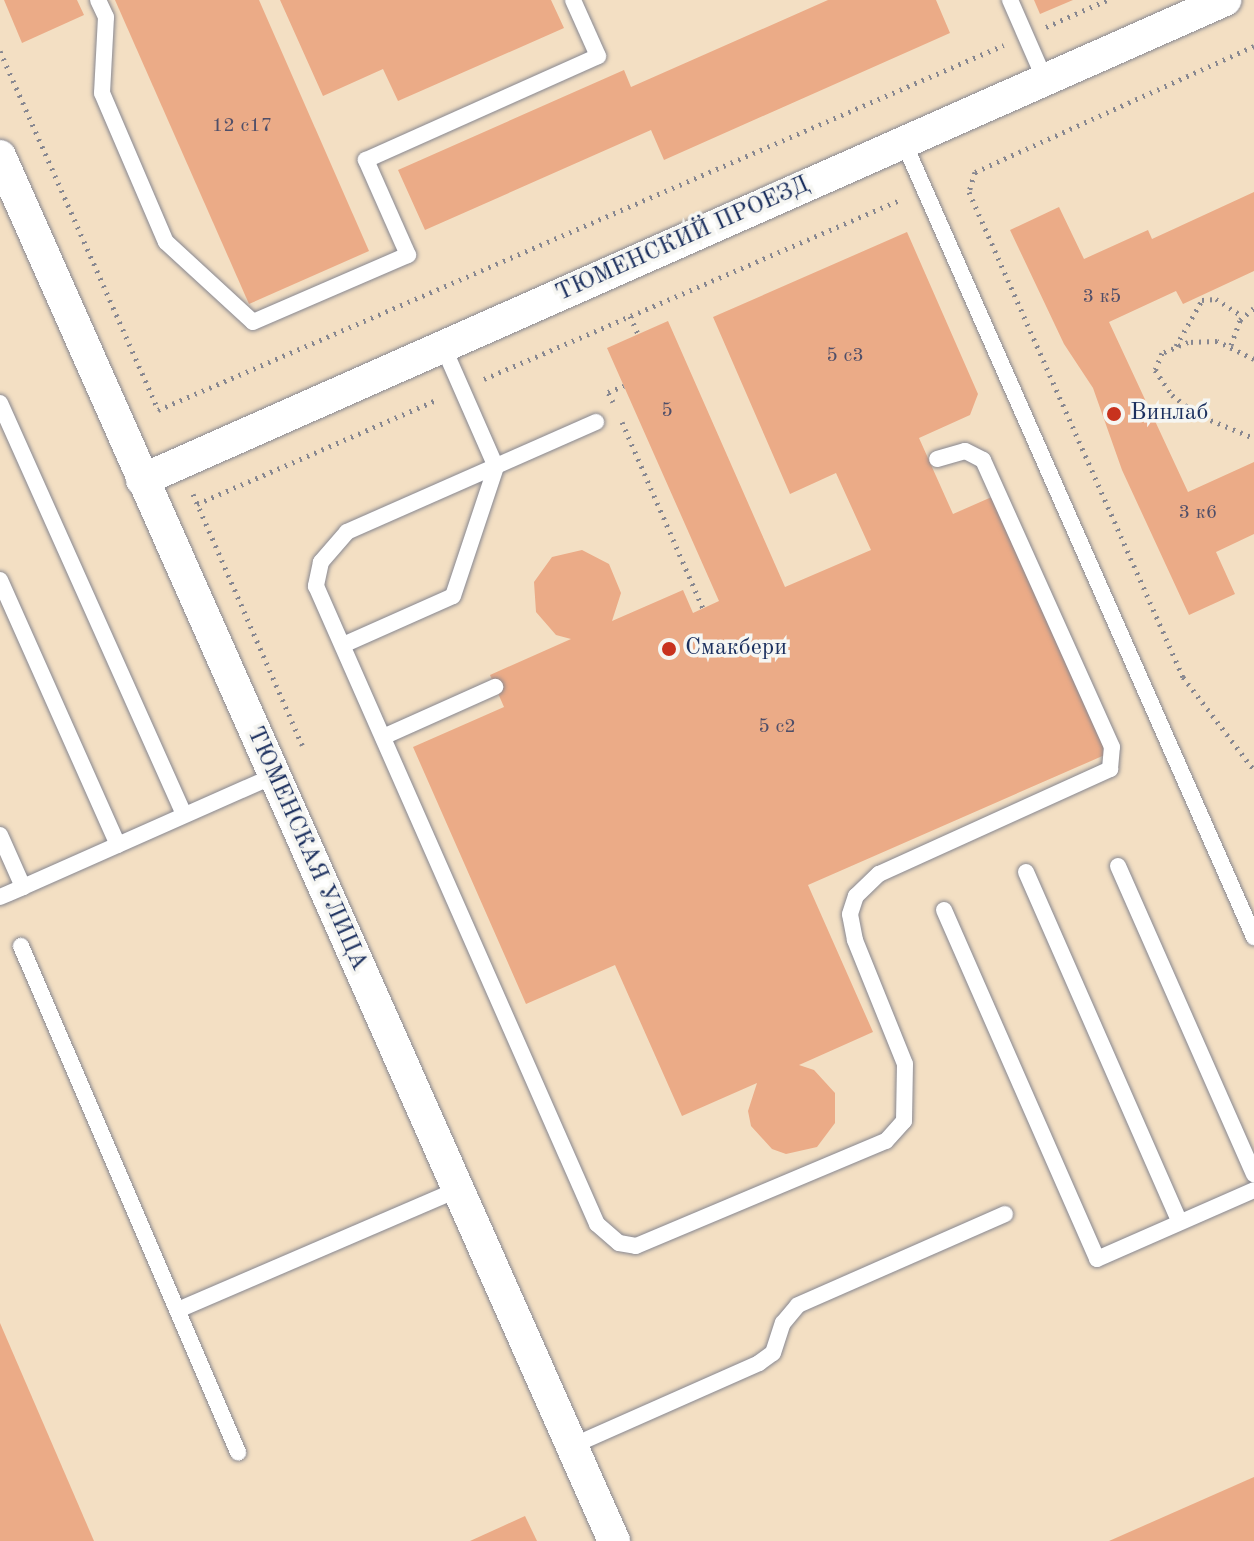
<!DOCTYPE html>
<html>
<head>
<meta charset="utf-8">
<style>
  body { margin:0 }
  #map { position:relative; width:1254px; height:1541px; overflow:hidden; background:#f3dfc3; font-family:"Old Standard TT",serif }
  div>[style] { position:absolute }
  .building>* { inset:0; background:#ebab87 }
  .path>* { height:5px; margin-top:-2.5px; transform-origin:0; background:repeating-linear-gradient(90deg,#878790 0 2px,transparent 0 8px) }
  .roads { filter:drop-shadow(0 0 2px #878790) drop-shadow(0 0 2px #878790) }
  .service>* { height:16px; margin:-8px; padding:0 8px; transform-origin:8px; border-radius:8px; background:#fff }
  .minor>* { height:32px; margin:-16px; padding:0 16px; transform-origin:16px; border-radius:16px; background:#fff }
  .dots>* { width:22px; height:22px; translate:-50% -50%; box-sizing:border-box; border:4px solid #f6f6f2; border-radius:50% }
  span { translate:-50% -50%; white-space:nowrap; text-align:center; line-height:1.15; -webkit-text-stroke:7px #f6f6f2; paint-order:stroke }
  .number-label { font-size:20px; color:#4f4e68 }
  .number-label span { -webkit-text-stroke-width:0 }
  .street-label { font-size:24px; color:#1b2f5e }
  .poi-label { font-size:24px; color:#1b2f5e }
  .left { translate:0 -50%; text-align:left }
</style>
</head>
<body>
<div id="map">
  <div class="building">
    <div style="clip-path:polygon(4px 0,77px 0,84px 15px,22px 43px)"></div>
    <div style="clip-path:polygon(115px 0,259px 0,369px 251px,249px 304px)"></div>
    <div style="clip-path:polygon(280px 0,551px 0,564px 28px,398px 101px,383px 69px,323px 96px)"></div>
    <div style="clip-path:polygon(828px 0,936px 0,950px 33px,664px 160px,651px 130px,425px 230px,398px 170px,624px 70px,631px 87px)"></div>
    <div style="clip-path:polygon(1034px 0,1073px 0,1040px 14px)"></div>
    <div style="clip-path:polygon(1254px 192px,1254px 271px,1183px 304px,1176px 291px,1109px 322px,1188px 492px,1254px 462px,1254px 534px,1216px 552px,1235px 594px,1189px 615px,1122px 470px,1093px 388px,1064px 344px,1010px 230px,1059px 207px,1084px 259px,1148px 230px,1152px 239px)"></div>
    <div style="clip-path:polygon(907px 232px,978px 394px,970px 415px,919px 438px,953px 514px,994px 496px,1107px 754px,808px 885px,873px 1032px,799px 1065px,814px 1070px,835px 1093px,835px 1123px,817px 1147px,786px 1154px,772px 1149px,751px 1126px,748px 1111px,757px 1083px,682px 1116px,615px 965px,526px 1004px,413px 747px,504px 707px,490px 675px,571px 639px,556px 635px,536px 612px,534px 582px,552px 557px,582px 550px,609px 564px,621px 593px,612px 621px,683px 590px,693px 613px,719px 601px,607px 348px,668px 321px,785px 587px,871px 550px,836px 473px,790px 494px,713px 317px)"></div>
    <div style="clip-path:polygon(0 1323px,94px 1541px,0 1541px)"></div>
    <div style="clip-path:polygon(1254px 1477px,1254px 1541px,1109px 1541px)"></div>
    <div style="clip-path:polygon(525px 1516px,537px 1541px,470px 1541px)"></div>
  </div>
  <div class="path">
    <div style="left:1046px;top:27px;width:67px;rotate:-23.9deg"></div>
    <div style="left:1254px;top:46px;width:306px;rotate:155.7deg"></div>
    <div style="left:975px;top:172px;width:21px;rotate:107deg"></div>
    <div style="left:969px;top:192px;width:530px;rotate:66.19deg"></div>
    <div style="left:1183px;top:677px;width:117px;rotate:52.6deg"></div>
    <div style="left:0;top:51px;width:392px;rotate:66.2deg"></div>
    <div style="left:158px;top:410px;width:921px;rotate:-23.34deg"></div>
    <div style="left:630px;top:316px;width:20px;rotate:66deg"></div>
    <div style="left:1231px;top:345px;width:27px;rotate:-70deg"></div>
    <div style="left:1240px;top:320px;width:18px;rotate:-41deg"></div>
    <div style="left:1176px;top:346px;width:53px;rotate:-60.5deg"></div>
    <div style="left:1202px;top:300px;width:14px;rotate:-4deg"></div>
    <div style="left:1216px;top:299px;width:31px;rotate:33deg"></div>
    <div style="left:1254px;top:359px;width:41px;rotate:-154.1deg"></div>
    <div style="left:1217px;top:341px;width:29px;rotate:178deg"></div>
    <div style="left:1188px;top:342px;width:28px;rotate:157deg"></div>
    <div style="left:1162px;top:353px;width:18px;rotate:112deg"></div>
    <div style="left:1155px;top:370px;width:30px;rotate:56deg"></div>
    <div style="left:1172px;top:395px;width:31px;rotate:38deg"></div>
    <div style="left:1196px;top:414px;width:63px;rotate:22.5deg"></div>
    <div style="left:484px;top:379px;width:454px;rotate:-23.3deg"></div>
    <div style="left:613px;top:402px;width:11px;rotate:-117deg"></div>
    <div style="left:608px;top:392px;width:17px;rotate:-21deg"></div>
    <div style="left:622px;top:422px;width:203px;rotate:66.5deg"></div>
    <div style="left:193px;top:494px;width:274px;rotate:66.5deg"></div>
    <div style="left:197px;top:504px;width:263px;rotate:-23.5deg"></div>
  </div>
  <div class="roads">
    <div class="service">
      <div style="left:98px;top:0;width:19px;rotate:65deg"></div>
      <div style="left:106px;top:17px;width:76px;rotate:93deg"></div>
      <div style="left:102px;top:93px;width:162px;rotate:66.8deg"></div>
      <div style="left:166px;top:242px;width:118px;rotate:42.6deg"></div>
      <div style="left:253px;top:322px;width:169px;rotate:-23.4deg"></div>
      <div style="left:408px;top:255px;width:104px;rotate:-113.9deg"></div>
      <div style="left:366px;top:160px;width:254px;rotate:-24.1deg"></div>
      <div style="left:598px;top:56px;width:61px;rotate:-114.1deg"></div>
      <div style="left:1010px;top:0;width:87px;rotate:66.4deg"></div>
      <div style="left:904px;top:143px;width:868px;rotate:66.21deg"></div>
      <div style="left:0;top:403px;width:451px;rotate:65.9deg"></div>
      <div style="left:596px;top:422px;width:272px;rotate:156.2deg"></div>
      <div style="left:347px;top:532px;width:40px;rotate:131deg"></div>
      <div style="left:321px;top:562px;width:25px;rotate:102deg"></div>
      <div style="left:316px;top:586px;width:697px;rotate:66.23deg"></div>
      <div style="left:597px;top:1224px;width:29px;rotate:41deg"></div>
      <div style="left:619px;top:1243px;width:17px;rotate:10deg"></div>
      <div style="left:636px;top:1246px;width:271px;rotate:-22.8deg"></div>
      <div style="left:886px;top:1141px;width:27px;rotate:-48deg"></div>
      <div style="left:904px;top:1121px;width:57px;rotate:-89deg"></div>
      <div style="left:905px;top:1064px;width:134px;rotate:-112deg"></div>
      <div style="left:855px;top:940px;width:26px;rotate:-101deg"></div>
      <div style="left:850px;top:914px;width:19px;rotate:-72deg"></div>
      <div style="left:856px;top:896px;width:32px;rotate:-44deg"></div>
      <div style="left:879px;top:874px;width:254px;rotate:-24.4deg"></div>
      <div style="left:1110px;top:769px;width:22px;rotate:-85deg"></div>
      <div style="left:1112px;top:747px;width:315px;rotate:-114.2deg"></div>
      <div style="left:983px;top:460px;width:20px;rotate:-153deg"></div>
      <div style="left:965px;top:451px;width:29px;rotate:164deg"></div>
      <div style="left:0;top:580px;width:290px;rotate:66deg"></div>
      <div style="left:343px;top:645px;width:120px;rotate:-24deg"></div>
      <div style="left:453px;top:596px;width:136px;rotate:-71.6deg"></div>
      <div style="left:496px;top:467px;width:132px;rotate:-113.7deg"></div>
      <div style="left:383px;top:737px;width:123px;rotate:-24.1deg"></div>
      <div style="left:0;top:835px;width:57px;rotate:66.1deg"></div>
      <div style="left:23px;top:887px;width:274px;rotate:-23.9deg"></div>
      <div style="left:1118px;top:866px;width:337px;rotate:66.2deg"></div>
      <div style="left:1026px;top:872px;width:382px;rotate:66.3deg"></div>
      <div style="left:0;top:897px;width:25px;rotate:-23deg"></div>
      <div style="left:944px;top:910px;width:381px;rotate:66.3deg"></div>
      <div style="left:1097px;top:1259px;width:171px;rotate:-23.7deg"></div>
      <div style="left:21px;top:946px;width:551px;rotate:66.79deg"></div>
      <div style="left:178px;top:1310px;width:304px;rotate:-23.3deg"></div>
      <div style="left:572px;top:1446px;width:205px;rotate:-23.9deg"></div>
      <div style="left:759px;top:1363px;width:17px;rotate:-36deg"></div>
      <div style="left:773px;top:1353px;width:32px;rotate:-72deg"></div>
      <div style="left:783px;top:1323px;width:23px;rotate:-50deg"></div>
      <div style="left:798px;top:1305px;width:226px;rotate:-23.7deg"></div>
    </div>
    <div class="minor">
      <div style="left:0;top:156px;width:1515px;rotate:66.09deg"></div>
      <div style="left:142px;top:480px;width:1185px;rotate:-23.9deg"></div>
    </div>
  </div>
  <div class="dots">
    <div style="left:1114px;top:414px;background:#c8321e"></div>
    <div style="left:669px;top:649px;background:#c8321e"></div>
  </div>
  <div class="number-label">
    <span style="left:242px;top:126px">12 с17</span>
    <span style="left:1102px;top:297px">3 к5</span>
    <span style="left:845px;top:356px">5 с3</span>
    <span style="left:667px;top:411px">5</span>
    <span style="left:1198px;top:513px">3 к6</span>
    <span style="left:777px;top:727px">5 с2</span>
  </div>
  <div class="street-label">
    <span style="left:683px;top:240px;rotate:-24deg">ТЮМЕНСКИЙ ПРОЕЗД</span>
    <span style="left:306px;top:849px;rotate:66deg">ТЮМЕНСКАЯ УЛИЦА</span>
  </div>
  <div class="poi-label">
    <span class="left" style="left:1130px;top:414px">Винлаб</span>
    <span class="left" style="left:685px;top:649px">Смакбери</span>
  </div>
</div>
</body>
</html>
